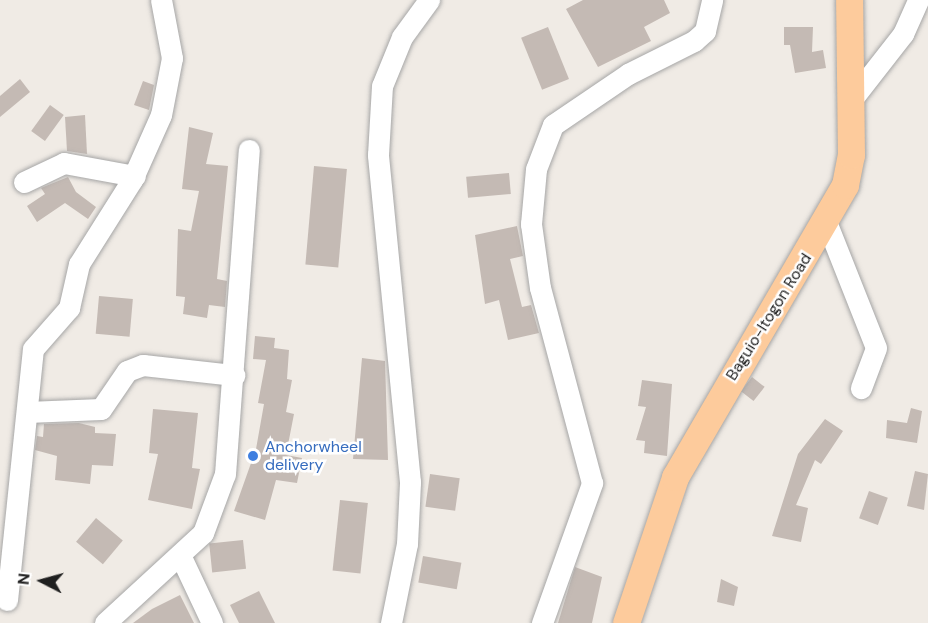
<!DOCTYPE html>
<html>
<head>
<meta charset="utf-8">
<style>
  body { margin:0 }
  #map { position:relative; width:928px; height:623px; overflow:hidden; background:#f0ebe5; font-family:"DM Sans",sans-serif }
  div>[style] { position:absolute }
  .building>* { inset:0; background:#c4bab4; transform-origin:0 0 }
  .roads { filter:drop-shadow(0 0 2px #a6a6a6) drop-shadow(0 0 2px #a6a6a6) }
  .minor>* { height:21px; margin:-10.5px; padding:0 10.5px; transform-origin:10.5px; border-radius:10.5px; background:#fff }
  .major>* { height:27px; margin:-13.5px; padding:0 13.5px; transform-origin:13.5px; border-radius:13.5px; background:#fdcb9c }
  .dots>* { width:16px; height:16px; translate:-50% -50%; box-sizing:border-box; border:3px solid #fff; border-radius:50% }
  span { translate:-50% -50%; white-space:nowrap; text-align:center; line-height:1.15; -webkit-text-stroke:5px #fff; paint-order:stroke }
  .street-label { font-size:16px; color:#1f1f1f }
  .shop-label { font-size:16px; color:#366cbe }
  .left { translate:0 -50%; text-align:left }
  .north { position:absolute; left:12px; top:551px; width:60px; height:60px; -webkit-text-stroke:4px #fff; paint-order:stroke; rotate:276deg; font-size:16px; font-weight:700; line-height:24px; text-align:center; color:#1f1f1f }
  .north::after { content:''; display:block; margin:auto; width:21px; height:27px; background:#1f1f1f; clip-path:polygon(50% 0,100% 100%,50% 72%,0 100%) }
</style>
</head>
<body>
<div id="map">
  <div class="building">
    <div style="clip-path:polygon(583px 0,664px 0,670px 13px,644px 27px,651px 41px,598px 67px,566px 9px)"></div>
    <div style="left:548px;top:27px;width:56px;height:29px;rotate:68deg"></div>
    <div style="clip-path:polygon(784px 27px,813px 27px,812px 52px,823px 50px,826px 68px,795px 73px,790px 45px,784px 45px)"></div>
    <div style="clip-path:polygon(20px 79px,30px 92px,0 117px,0 96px)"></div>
    <div style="clip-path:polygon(143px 81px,154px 85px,149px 110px,134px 105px)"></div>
    <div style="left:50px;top:105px;width:17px;height:32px;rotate:36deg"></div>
    <div style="clip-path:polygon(85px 115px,87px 154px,67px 151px,65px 117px)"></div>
    <div style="clip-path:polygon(189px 127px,213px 133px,206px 164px,228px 166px,217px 279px,227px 281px,225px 307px,209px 305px,207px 318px,183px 314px,185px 297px,176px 296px,178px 229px,191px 231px,199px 191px,182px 189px)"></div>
    <div style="left:314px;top:166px;width:33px;height:99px;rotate:5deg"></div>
    <div style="left:509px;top:173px;width:21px;height:43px;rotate:85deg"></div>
    <div style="clip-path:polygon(68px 177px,76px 192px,96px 207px,88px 219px,65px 203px,37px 222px,27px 206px,45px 194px,41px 188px)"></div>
    <div style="clip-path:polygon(517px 226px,523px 256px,510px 259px,522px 307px,531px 305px,539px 333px,508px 340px,499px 300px,485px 304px,475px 235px)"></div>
    <div style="left:99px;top:296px;width:34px;height:38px;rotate:5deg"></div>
    <div style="clip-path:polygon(255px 336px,275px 338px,274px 348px,289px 350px,287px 379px,292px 380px,286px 412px,294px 414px,286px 455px,302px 458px,297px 483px,276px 480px,265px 520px,234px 511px,256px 449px,264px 404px,258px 403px,266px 360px,253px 359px)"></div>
    <div style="clip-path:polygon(362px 358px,385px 361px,388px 460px,353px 459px)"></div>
    <div style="left:752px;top:377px;width:16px;height:18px;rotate:38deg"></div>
    <div style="clip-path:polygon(642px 380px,672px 384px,667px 456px,644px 453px,645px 441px,636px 440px,646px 407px,638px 406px)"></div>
    <div style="clip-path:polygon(911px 408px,922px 411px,917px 443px,886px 438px,887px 420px,907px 423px)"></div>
    <div style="clip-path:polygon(153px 409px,198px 413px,192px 468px,200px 469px,192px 509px,148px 500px,158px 454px,149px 453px)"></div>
    <div style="clip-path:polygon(825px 419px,843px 431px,821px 464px,815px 460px,796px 505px,808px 508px,801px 542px,772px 536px,798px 454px)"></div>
    <div style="clip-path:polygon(79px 423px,95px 427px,95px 433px,116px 434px,113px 466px,92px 465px,90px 484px,55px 480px,57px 456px,35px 450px,37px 436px,43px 437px,44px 424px)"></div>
    <div style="clip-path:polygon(915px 471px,928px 474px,924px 510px,907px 506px)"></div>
    <div style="left:430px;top:474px;width:30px;height:33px;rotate:8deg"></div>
    <div style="left:869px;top:491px;width:20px;height:29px;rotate:20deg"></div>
    <div style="left:340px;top:500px;width:28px;height:71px;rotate:6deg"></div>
    <div style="left:96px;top:518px;width:35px;height:31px;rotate:40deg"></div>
    <div style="left:243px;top:540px;width:29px;height:34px;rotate:84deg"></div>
    <div style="left:423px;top:556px;width:39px;height:27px;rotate:10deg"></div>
    <div style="clip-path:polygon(575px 567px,602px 577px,592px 623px,558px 623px)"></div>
    <div style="clip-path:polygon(721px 579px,738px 587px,734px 606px,717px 602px)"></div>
    <div style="clip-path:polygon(259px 591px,275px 623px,239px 623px,230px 605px)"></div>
    <div style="clip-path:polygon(180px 595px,194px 623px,133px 623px,152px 609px)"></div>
  </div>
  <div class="roads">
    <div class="minor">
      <div style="left:849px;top:103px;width:88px;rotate:-52deg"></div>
      <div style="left:903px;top:34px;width:37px;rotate:-66deg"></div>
      <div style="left:24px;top:182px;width:44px;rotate:-25.4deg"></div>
      <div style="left:64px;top:163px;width:72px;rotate:10.4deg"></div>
      <div style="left:827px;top:224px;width:133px;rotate:68.4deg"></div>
      <div style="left:876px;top:348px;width:43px;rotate:110.6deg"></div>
      <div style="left:27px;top:412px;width:74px;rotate:-2.3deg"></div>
      <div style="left:101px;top:409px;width:46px;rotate:-55.6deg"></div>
      <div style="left:127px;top:371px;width:17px;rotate:-21deg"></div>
      <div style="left:143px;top:365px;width:92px;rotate:6.3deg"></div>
      <div style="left:181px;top:557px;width:73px;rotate:64.8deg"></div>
      <div style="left:7px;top:600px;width:252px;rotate:-84.1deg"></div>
      <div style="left:33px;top:349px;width:55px;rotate:-48.7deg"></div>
      <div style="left:69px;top:308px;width:45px;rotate:-77.2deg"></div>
      <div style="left:79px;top:264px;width:99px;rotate:-57.8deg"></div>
      <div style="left:132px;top:180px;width:71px;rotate:-66deg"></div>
      <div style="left:161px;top:115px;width:58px;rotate:-79.1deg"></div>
      <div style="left:172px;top:58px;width:59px;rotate:-100.7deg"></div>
      <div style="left:105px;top:623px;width:133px;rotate:-42.6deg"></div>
      <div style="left:203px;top:533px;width:63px;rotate:-69.6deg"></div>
      <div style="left:225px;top:474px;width:325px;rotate:-85.8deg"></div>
      <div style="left:391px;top:623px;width:81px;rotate:-78.6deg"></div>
      <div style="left:407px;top:544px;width:62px;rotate:-87.2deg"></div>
      <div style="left:410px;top:482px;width:329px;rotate:-95.6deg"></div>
      <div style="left:378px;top:155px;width:69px;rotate:-86.7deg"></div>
      <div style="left:382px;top:86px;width:53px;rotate:-67.8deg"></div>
      <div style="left:402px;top:37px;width:46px;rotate:-53.9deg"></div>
      <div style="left:542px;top:623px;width:149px;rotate:-70.3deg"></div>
      <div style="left:592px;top:483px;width:202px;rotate:-104.9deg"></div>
      <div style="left:540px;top:288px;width:65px;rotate:-98deg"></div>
      <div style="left:531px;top:224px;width:55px;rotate:-84.8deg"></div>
      <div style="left:536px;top:169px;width:47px;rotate:-68.9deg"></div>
      <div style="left:553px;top:125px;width:91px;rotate:-34.2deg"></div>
      <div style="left:628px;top:74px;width:74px;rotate:-26.6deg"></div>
      <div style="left:694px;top:41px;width:15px;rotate:-42deg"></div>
      <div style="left:705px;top:31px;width:32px;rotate:-77deg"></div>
    </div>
    <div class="major">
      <div style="left:626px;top:623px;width:154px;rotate:-71.4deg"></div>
      <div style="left:675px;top:477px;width:338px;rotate:-59.8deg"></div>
      <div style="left:845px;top:185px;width:31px;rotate:-79deg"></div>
      <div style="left:851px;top:155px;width:155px;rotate:-90.7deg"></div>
    </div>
  </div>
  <div class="dots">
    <div style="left:253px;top:456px;background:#3f7fe0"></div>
  </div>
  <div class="street-label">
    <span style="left:769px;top:317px;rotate:-58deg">Baguio-Itogon Road</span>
  </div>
  <div class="shop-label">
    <span class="left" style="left:265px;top:456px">Anchorwheel<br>delivery</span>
  </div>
  <div class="north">N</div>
</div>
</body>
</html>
